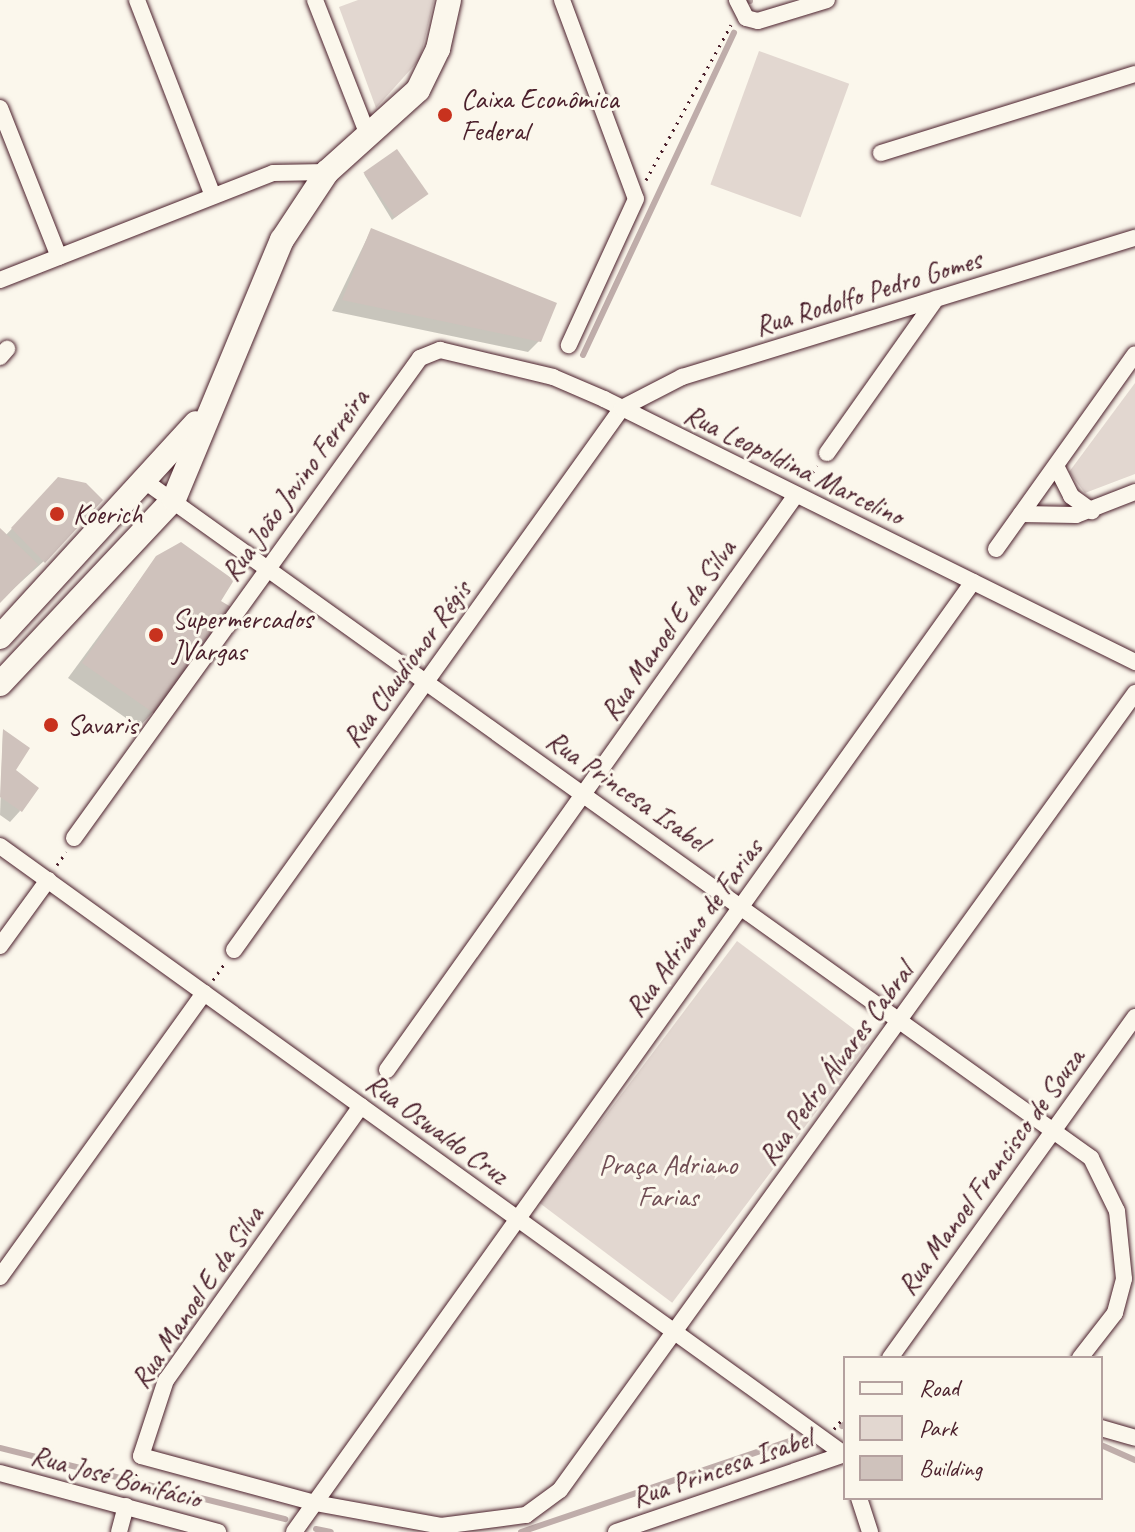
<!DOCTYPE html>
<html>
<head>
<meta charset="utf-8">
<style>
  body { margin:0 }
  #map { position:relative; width:1135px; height:1532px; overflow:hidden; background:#fbf7ec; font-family:Caveat,sans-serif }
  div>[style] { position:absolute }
  .green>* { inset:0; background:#e2d7d0; transform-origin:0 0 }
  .shadow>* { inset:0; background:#0003 }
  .stream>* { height:6px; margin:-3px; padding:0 3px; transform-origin:3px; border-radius:3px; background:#bfadaa }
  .building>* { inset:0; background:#cfc2bc; transform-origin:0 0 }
  .path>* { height:3px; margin-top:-1.5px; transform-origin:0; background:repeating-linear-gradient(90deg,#4a1f2b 0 2px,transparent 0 8px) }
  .roads { filter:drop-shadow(0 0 2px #4a1f2b) drop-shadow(0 0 2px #4a1f2b) }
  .street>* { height:16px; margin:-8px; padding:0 8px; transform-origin:8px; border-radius:8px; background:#fbf7ec }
  .secondary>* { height:24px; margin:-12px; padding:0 12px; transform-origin:12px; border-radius:12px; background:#fbf7ec }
  .dots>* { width:22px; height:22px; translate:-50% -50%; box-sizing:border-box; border:4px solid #fbf7ec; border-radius:50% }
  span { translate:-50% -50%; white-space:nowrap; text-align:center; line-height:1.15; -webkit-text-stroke:6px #fbf7ec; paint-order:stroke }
  .poi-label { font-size:28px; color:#4a1f2b }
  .left { translate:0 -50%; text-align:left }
  .street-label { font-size:28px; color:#4a1f2b }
  .park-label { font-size:28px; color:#704d54 }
  .legend { position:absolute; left:843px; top:1356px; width:260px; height:144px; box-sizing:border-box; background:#fbf7ec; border:2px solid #b4a19f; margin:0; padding:10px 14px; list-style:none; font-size:24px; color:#4a1f2b }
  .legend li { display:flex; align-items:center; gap:16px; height:40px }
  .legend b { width:40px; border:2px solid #b4a19f }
</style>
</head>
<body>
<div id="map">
  <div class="green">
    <div style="clip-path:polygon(358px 0,434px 0,420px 59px,376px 108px,339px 7px)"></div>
    <div style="left:759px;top:51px;width:96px;height:142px;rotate:20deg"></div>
    <div style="clip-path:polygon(1135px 383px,1135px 474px,1085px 493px,1069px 472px)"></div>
    <div style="left:737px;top:941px;width:166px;height:328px;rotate:37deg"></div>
  </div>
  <div class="shadow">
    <div style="clip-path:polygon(364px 174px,422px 196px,392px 220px)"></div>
    <div style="clip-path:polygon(371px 230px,539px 341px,528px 352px,332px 311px)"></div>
    <div style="clip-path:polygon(47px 491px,44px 561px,0 601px,0 531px,5px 536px)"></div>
    <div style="clip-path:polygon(157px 557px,153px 712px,139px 727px,68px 678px)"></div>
    <div style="clip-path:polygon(3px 731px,20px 811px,10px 822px,0 815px)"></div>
  </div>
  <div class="stream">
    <div style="left:750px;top:1px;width:1px;rotate:-90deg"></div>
    <div style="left:583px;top:355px;width:356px;rotate:-64.9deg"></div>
    <div style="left:842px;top:1426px;width:4px;rotate:-34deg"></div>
    <div style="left:1101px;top:1445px;width:37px;rotate:24deg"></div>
    <div style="left:0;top:1448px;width:294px;rotate:14deg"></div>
    <div style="left:316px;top:1529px;width:15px;rotate:11deg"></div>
    <div style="left:521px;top:1532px;width:284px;rotate:-18.7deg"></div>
  </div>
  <div class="building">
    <div style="left:397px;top:149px;width:55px;height:41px;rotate:55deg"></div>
    <div style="clip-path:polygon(371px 228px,557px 303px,541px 342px,342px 300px)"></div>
    <div style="clip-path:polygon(58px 477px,86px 483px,103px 500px,45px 563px,11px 528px)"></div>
    <div style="clip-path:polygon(0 528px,38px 564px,0 603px)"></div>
    <div style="clip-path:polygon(181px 542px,234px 580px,221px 601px,231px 607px,155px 714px,82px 663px,156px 556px)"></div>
    <div style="clip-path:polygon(3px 729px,30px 748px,16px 770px,39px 788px,22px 812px,0 797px)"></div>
  </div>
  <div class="path">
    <div style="left:646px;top:180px;width:177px;rotate:-61.3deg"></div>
    <div style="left:808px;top:479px;width:16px;rotate:-55deg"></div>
    <div style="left:57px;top:865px;width:16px;rotate:-55deg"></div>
    <div style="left:213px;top:980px;width:21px;rotate:-55deg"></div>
    <div style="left:834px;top:1429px;width:17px;rotate:-50deg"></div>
    <div style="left:131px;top:1491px;width:21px;rotate:-73deg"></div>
  </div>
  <div class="roads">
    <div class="street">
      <div style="left:137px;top:0;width:210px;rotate:68.8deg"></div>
      <div style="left:315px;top:0;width:145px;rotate:68.6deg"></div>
      <div style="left:562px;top:0;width:212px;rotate:69.6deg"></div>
      <div style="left:636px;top:199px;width:161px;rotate:114.7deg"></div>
      <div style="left:737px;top:0;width:20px;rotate:63deg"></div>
      <div style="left:746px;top:18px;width:12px;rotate:14deg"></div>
      <div style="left:758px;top:21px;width:72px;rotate:-16.9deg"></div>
      <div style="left:0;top:108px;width:160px;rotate:68.4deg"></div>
      <div style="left:881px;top:153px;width:266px;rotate:-17.3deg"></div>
      <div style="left:0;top:280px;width:293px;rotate:-21.4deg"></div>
      <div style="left:273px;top:173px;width:54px;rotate:-1.1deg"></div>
      <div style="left:0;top:357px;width:11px;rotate:-49deg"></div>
      <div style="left:827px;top:453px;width:189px;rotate:-54.7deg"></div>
      <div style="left:1056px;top:466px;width:34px;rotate:63deg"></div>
      <div style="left:1071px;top:496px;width:26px;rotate:36deg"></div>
      <div style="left:146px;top:482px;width:1162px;rotate:35.58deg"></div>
      <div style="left:1091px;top:1158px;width:59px;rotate:63.9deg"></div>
      <div style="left:1117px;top:1211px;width:68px;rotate:84.1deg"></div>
      <div style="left:1124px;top:1279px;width:35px;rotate:105deg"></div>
      <div style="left:1115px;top:1313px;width:57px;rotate:127.9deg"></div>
      <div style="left:1021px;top:514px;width:55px;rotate:1deg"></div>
      <div style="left:1076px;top:515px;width:63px;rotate:-21.3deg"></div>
      <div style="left:996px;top:549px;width:239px;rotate:-54.5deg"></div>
      <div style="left:74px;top:838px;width:592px;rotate:-54.21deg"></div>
      <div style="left:420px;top:358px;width:22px;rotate:-22deg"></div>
      <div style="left:440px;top:350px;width:116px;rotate:13.4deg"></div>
      <div style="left:553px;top:377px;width:56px;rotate:23.3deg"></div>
      <div style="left:604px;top:399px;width:593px;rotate:26.35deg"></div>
      <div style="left:0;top:846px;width:1040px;rotate:35.77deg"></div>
      <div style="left:0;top:946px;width:82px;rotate:-54deg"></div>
      <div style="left:234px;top:950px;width:667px;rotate:-54.4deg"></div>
      <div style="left:622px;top:408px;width:68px;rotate:-27.3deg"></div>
      <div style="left:682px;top:377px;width:474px;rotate:-17.1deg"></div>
      <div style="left:387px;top:1070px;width:706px;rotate:-54.58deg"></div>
      <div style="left:361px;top:1106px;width:336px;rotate:125.4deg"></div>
      <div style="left:166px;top:1380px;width:80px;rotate:108.2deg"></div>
      <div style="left:141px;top:1456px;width:180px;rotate:15.1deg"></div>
      <div style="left:315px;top:1503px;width:128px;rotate:10.3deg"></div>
      <div style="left:441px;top:1526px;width:86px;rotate:-7.4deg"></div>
      <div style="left:526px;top:1515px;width:42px;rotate:-36.3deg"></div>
      <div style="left:560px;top:1490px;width:983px;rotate:-54.19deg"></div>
      <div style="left:0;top:1277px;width:350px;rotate:-54.3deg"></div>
      <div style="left:890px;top:1358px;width:420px;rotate:-54.3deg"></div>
      <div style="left:1101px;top:1428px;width:35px;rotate:16deg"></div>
      <div style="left:0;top:1473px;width:226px;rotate:15.1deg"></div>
      <div style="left:859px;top:1498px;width:36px;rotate:72deg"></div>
      <div style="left:119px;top:1532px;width:27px;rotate:-75deg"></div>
      <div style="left:294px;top:1532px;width:1168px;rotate:-54.45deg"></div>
      <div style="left:616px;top:1532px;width:242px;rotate:-18.8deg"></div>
    </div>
    <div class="secondary">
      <div style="left:0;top:637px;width:290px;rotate:-47.5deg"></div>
      <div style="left:0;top:684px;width:254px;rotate:-46.8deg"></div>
      <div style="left:174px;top:499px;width:281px;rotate:-67.4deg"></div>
      <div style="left:282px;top:240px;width:82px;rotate:-56.5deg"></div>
      <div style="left:327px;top:172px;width:122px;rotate:-42deg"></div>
      <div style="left:418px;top:90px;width:46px;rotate:-64deg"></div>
      <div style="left:438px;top:49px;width:50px;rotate:-77.3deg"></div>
    </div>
  </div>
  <div class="dots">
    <div style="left:445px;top:115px;background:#c8321e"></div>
    <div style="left:57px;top:514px;background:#c8321e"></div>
    <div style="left:156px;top:635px;background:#c8321e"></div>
    <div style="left:51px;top:725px;background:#c8321e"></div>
  </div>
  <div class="poi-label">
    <span class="left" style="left:461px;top:115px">Caixa Econômica<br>Federal</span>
    <span class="left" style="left:73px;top:514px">Koerich</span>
    <span class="left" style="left:172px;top:635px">Supermercados<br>JVargas</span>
    <span class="left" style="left:67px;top:725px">Savaris</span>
  </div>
  <div class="street-label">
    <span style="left:868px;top:293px;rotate:-17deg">Rua Rodolfo Pedro Gomes</span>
    <span style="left:794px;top:465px;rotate:26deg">Rua Leopoldina Marcelino</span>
    <span style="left:295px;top:485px;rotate:-54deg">Rua João Jovino Ferreira</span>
    <span style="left:668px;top:630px;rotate:-55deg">Rua Manoel E da Silva</span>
    <span style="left:407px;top:664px;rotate:-54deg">Rua Claudionor Régis</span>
    <span style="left:627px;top:791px;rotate:35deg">Rua Princesa Isabel</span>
    <span style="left:694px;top:928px;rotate:-54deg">Rua Adriano de Farias</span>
    <span style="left:836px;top:1064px;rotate:-54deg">Rua Pedro Álvares Cabral</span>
    <span style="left:437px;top:1129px;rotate:36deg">Rua Oswaldo Cruz</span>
    <span style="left:991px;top:1172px;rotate:-54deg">Rua Manoel Francisco de Souza</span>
    <span style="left:197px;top:1297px;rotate:-56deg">Rua Manoel E da Silva</span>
    <span style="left:722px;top:1468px;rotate:-19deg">Rua Princesa Isabel</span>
    <span style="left:116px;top:1477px;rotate:15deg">Rua José Bonifácio</span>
  </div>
  <div class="park-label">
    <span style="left:668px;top:1181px">Praça Adriano<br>Farias</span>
  </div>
  <ul class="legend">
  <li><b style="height:10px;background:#fbf7ec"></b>Road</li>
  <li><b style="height:22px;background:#e2d7d0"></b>Park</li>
  <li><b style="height:22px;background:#cfc2bc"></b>Building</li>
  </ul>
</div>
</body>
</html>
